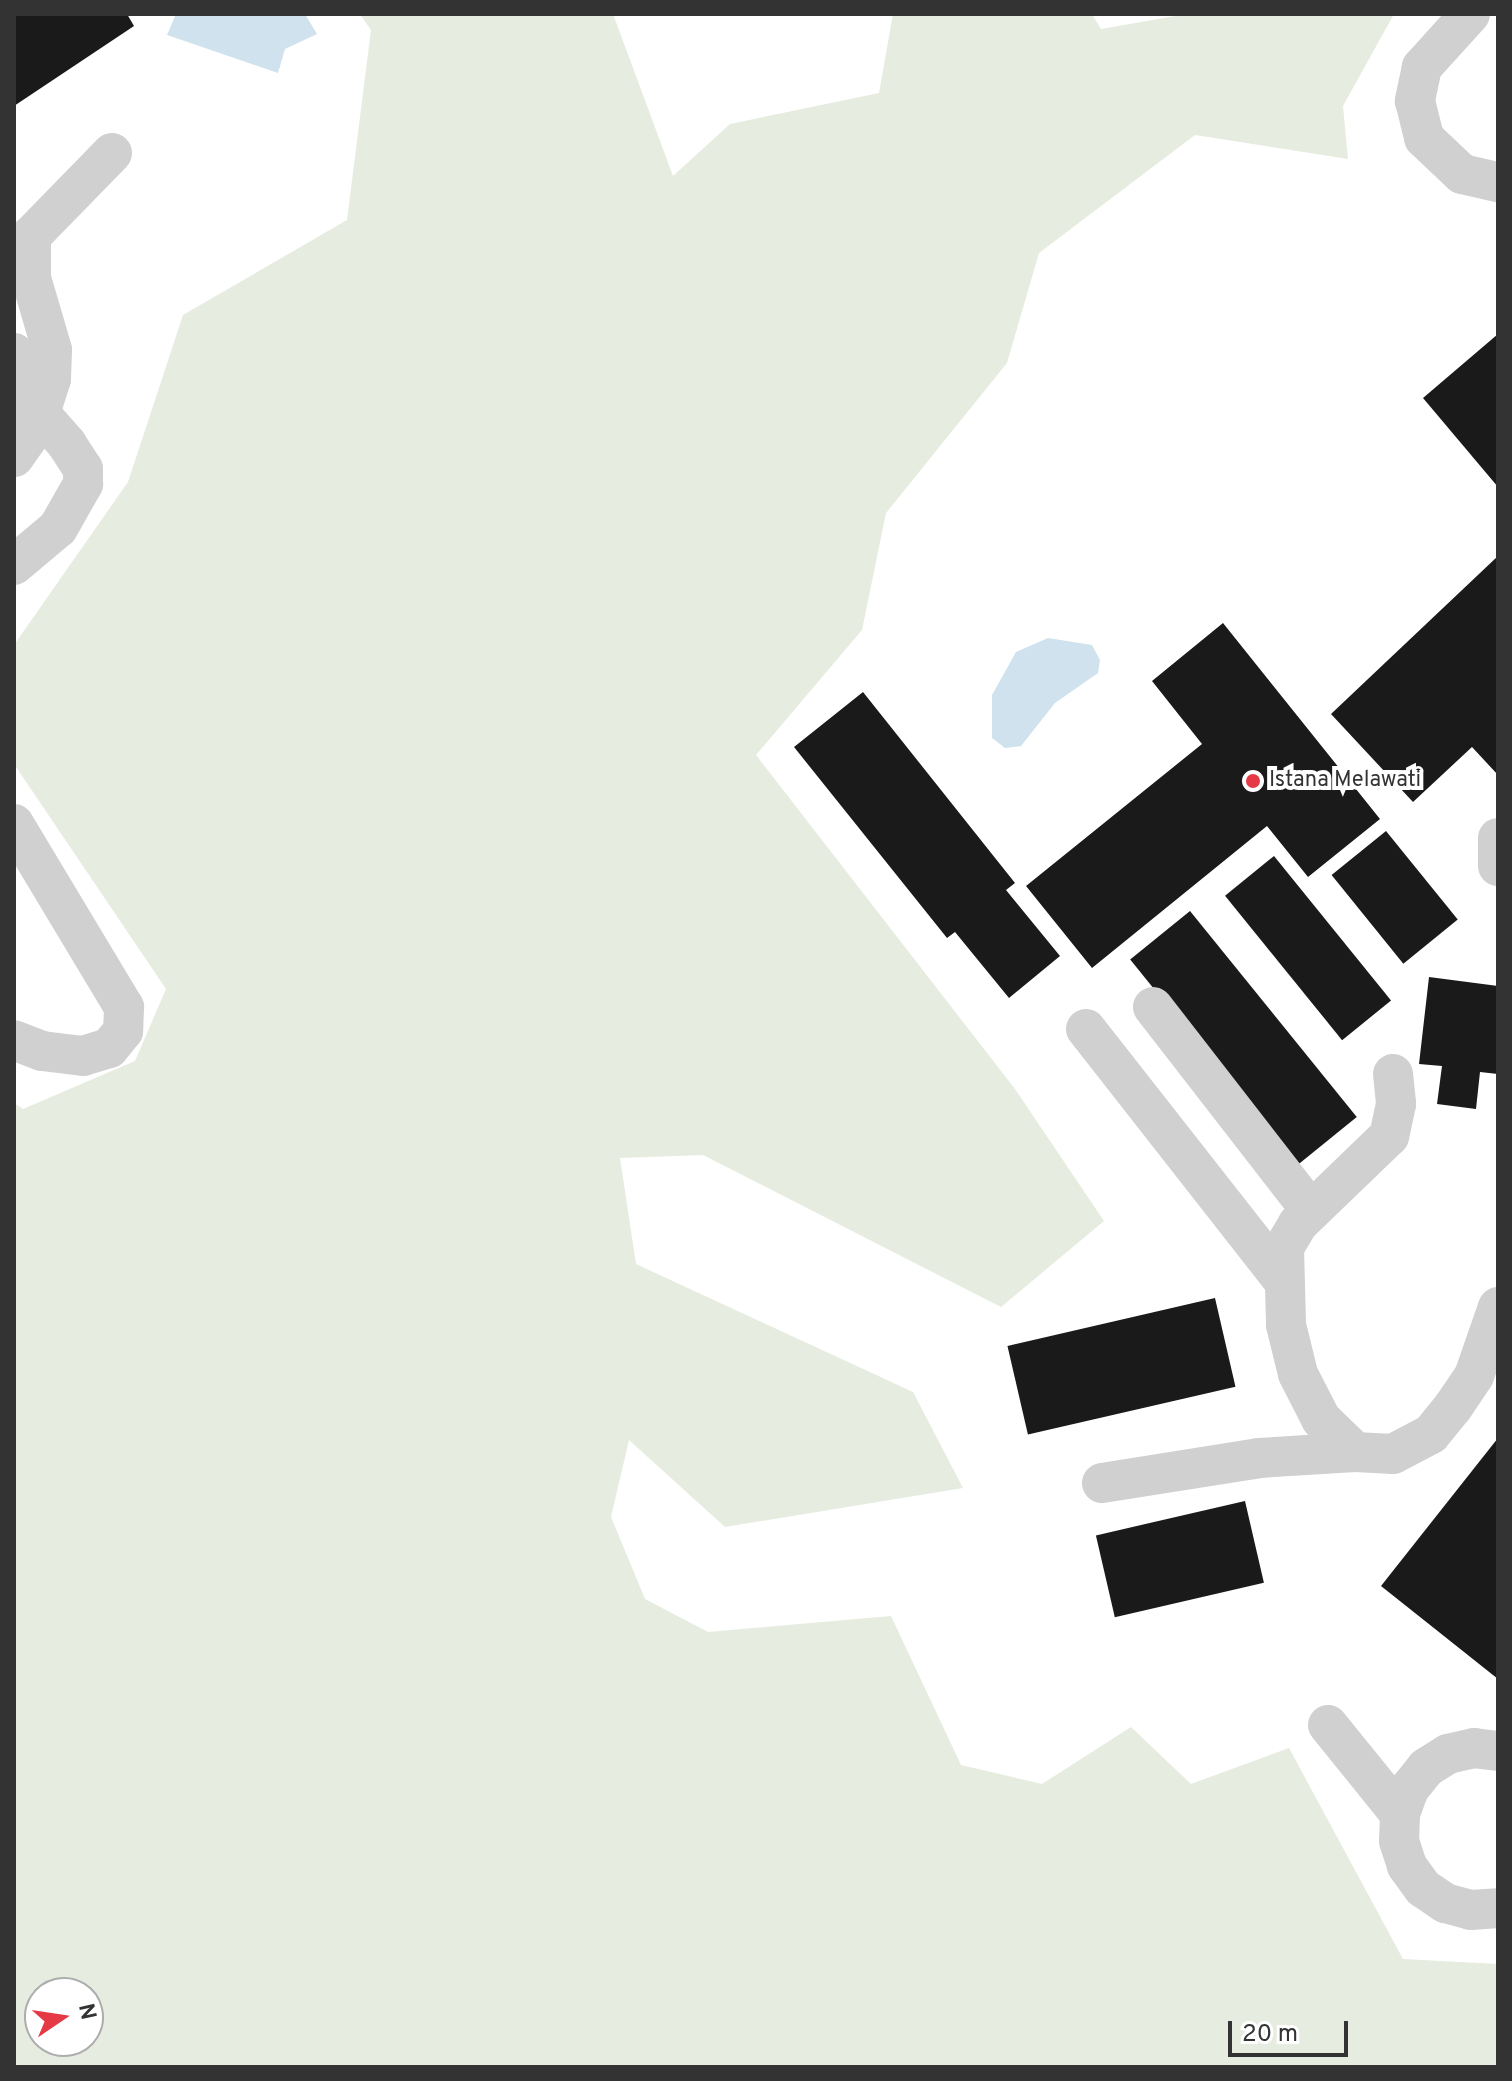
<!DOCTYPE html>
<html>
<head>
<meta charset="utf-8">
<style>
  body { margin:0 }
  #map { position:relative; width:1512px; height:2081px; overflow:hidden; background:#fff; font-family:Overpass,sans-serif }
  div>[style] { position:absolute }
  .green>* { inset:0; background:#e6ecdf }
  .water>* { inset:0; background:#cfe2ee }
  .building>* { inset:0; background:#1a1a1a; transform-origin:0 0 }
  .minor>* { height:40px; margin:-20px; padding:0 20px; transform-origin:20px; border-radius:20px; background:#d0d0d0 }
  .minor-bridge>* { height:40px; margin:-20px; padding:0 20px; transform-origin:20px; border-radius:20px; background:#d0d0d0 }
  .dots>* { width:22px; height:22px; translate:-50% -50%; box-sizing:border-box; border:4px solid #fff; border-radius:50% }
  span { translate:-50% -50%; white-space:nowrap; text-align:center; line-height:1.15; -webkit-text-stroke:8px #fff; paint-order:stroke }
  .poi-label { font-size:22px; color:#333 }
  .left { translate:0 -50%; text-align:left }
  .frame { position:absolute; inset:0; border:16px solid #333; pointer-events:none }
  .north { position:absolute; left:24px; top:1977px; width:80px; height:80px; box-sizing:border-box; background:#fff; border:2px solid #adadad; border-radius:50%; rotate:77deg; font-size:22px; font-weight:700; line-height:32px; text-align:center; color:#333 }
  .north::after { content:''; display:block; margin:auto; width:28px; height:36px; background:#e63946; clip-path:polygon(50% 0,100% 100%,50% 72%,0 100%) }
  .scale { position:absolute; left:1228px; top:2021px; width:120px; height:36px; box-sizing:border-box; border:4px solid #333; border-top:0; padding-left:10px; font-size:24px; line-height:28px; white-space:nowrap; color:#333; -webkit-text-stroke:6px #fff; paint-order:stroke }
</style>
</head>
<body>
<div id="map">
  <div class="green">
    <div style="clip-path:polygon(evenodd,360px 14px,613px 14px,673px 176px,730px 124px,879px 93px,893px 14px,1092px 14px,1101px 29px,1187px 14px,1394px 14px,1343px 106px,1348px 159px,1195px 135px,1039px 253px,1007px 363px,886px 513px,862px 630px,756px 755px,1015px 1089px,1104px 1221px,1001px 1307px,703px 1155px,620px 1158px,636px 1264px,913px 1392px,963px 1488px,725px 1527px,629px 1440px,611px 1517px,645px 1599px,708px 1632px,891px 1616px,961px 1765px,1042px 1784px,1131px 1727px,1191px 1784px,1289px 1748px,1403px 1959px,1498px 1964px,1498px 2067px,14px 2067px,14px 1103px,23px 1109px,135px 1061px,166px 989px,14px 764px,14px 645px,128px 482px,183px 315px,347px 220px,371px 30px,360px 14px,40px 1993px,88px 1993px,88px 2041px,40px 2041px,40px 1993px)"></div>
  </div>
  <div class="water">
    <div style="clip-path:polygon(176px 14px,305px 14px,317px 34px,285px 49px,278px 73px,167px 35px)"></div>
    <div style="clip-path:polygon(1048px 638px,1092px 645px,1100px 660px,1098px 673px,1055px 703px,1021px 746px,1005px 748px,992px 738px,992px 695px,1016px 652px)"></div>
  </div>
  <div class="building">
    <div style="clip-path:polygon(14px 14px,127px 14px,134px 26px,14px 106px)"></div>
    <div style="clip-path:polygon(1498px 334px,1498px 487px,1423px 398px)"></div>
    <div style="clip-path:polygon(1498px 556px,1498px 775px,1472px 747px,1413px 802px,1331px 714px)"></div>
    <div style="clip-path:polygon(1223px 623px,1380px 819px,1308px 877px,1267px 826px,1092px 968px,1026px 886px,1202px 744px,1152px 681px)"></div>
    <div style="clip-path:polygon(863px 692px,1015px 883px,1006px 890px,1060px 956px,1009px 998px,955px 932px,947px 938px,794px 747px)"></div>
    <div style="left:1386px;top:831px;width:114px;height:70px;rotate:51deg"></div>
    <div style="left:1274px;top:856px;width:186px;height:63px;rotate:51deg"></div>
    <div style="left:1190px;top:911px;width:265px;height:77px;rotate:51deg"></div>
    <div style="clip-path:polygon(1429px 977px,1498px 986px,1498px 1074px,1480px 1072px,1476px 1109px,1437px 1104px,1442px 1066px,1419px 1064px)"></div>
    <div style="left:1215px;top:1298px;width:91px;height:213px;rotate:77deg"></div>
    <div style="clip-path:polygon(1498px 1438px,1498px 1679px,1381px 1586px)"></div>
    <div style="left:1245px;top:1501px;width:84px;height:153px;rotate:77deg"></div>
  </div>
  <div class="minor">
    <div style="left:1470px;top:14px;width:72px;rotate:132.2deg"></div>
    <div style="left:1422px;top:67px;width:35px;rotate:102deg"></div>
    <div style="left:1415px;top:101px;width:38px;rotate:76deg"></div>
    <div style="left:1424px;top:138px;width:52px;rotate:43.5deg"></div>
    <div style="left:1462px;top:174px;width:37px;rotate:13deg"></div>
    <div style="left:31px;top:236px;width:116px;rotate:-45.7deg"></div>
    <div style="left:14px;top:254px;width:25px;rotate:-47deg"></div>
    <div style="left:31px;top:236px;width:42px;rotate:90deg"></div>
    <div style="left:31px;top:278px;width:75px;rotate:73.7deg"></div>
    <div style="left:52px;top:350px;width:29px;rotate:92deg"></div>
    <div style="left:51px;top:379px;width:49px;rotate:107.7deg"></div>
    <div style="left:36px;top:426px;width:38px;rotate:125deg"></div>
    <div style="left:14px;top:353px;width:23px;rotate:56deg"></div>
    <div style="left:27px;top:372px;width:29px;rotate:86deg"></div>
    <div style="left:29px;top:401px;width:20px;rotate:117deg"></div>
    <div style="left:14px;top:824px;width:214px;rotate:59deg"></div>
    <div style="left:124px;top:1007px;width:24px;rotate:92deg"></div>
    <div style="left:123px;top:1031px;width:22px;rotate:129deg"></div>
    <div style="left:109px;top:1048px;width:27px;rotate:163deg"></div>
    <div style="left:83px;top:1056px;width:41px;rotate:-173deg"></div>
    <div style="left:42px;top:1051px;width:30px;rotate:-159deg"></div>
    <div style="left:1498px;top:838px;width:28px;rotate:90deg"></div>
    <div style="left:1153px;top:1007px;width:258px;rotate:52.2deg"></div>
    <div style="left:1086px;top:1029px;width:316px;rotate:51.9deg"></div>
    <div style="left:1393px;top:1074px;width:30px;rotate:84deg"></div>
    <div style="left:1396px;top:1104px;width:33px;rotate:102deg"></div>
    <div style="left:1389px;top:1136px;width:127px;rotate:136deg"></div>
    <div style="left:1298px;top:1224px;width:27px;rotate:121deg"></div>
    <div style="left:1284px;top:1247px;width:78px;rotate:88.5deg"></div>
    <div style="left:1286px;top:1325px;width:50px;rotate:76.2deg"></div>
    <div style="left:1298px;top:1374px;width:51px;rotate:62.9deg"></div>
    <div style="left:1321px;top:1419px;width:47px;rotate:44.1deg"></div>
    <div style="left:1355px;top:1452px;width:38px;rotate:3deg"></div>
    <div style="left:1393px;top:1454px;width:43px;rotate:-27.8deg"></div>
    <div style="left:1431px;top:1434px;width:35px;rotate:-51deg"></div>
    <div style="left:1453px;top:1407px;width:37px;rotate:-56deg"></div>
    <div style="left:1474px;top:1376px;width:73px;rotate:-70.8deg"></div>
    <div style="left:1102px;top:1483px;width:159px;rotate:-9deg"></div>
    <div style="left:1259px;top:1458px;width:96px;rotate:-3.6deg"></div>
    <div style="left:1328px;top:1725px;width:114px;rotate:51deg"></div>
    <div style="left:1498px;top:1751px;width:24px;rotate:-173deg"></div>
    <div style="left:1474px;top:1748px;width:27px;rotate:167deg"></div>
    <div style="left:1448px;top:1754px;width:26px;rotate:148deg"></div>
    <div style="left:1426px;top:1768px;width:27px;rotate:129deg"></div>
    <div style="left:1409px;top:1789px;width:27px;rotate:110deg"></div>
    <div style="left:1400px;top:1814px;width:27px;rotate:92deg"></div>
    <div style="left:1399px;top:1841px;width:26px;rotate:72deg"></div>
    <div style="left:1407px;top:1866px;width:27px;rotate:54deg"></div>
    <div style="left:1423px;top:1888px;width:27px;rotate:34deg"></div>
    <div style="left:1445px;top:1903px;width:27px;rotate:15deg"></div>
    <div style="left:1471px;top:1910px;width:27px;rotate:-4deg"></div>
  </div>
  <div class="minor-bridge">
    <div style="left:14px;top:565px;width:57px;rotate:-40.1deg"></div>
    <div style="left:58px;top:528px;width:51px;rotate:-60.4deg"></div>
    <div style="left:83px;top:484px;width:15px;rotate:-90deg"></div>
    <div style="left:83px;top:469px;width:30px;rotate:-123deg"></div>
    <div style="left:67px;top:444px;width:57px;rotate:-131.5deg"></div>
  </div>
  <div class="dots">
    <div style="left:1253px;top:781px;background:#e63946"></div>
  </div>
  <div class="poi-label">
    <span class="left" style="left:1269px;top:781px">Istana Melawati</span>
  </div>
  <div class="frame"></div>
  <div class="north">N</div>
  <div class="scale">20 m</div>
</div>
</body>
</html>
